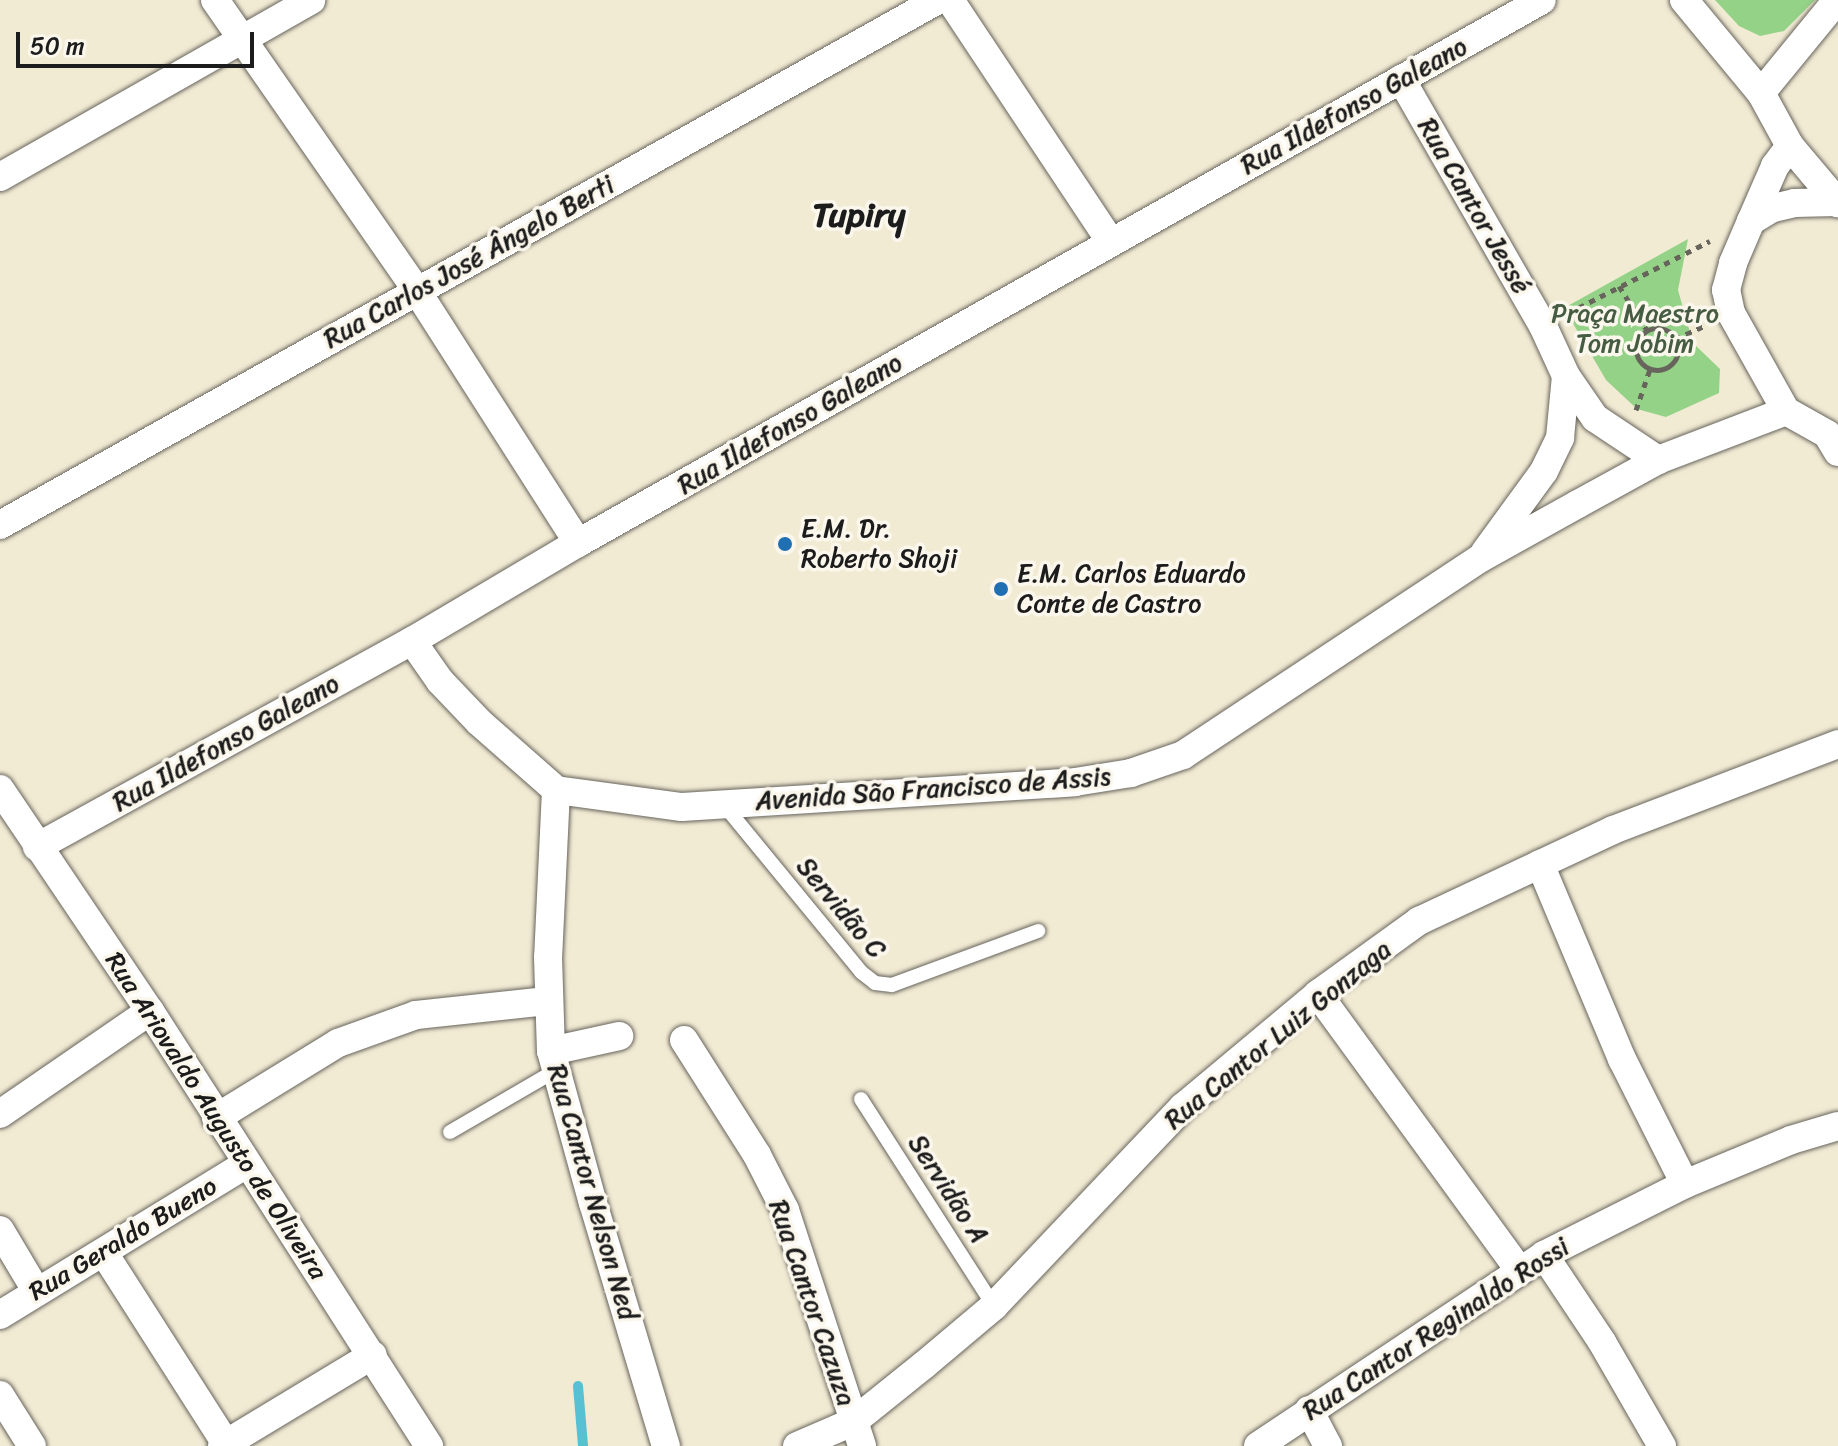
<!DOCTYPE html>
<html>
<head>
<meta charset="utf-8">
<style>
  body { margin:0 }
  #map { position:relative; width:1838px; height:1446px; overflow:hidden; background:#f2ebd4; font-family:Sriracha,sans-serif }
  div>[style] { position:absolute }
  .green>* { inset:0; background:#94d288 }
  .stream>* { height:10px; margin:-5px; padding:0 5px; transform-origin:5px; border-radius:5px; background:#57c1d3 }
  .path>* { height:5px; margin-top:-2.5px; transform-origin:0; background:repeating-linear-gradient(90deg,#67645c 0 6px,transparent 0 12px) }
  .path>.ring { margin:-2.5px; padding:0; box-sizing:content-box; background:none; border:5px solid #67645c; border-radius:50% }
  .roads { filter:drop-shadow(0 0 2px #67645c) drop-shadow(0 0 2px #67645c) }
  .service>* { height:14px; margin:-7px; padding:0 7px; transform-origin:7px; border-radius:7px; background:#fff }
  .minor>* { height:28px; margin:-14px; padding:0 14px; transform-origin:14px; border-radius:14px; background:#fff }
  .dots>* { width:22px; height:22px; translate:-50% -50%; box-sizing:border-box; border:4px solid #fbf7ec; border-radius:50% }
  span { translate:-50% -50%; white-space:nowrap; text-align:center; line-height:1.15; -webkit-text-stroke:7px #fbf7ec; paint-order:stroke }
  .street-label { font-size:26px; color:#1c1c1c }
  .park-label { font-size:26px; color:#465c42 }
  .poi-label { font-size:26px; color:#1c1c1c }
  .left { translate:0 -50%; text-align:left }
  .district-label { font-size:34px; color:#1c1c1c; font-weight:700 }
  .scale { position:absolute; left:16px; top:32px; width:238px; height:36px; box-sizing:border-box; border:4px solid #1c1c1c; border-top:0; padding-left:10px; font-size:24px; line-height:28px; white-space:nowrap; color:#1c1c1c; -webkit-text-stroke:6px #fbf7ec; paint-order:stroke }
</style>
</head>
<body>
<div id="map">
  <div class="green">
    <div style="clip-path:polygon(1715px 0,1815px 0,1784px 31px,1760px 36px,1739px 26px)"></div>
    <div style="clip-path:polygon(1688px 239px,1678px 290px,1693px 343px,1720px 369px,1719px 393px,1666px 417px,1637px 409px,1606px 380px,1564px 308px)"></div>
  </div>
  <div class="stream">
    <div style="left:578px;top:1386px;width:60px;rotate:85.2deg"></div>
  </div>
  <div class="path">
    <div style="left:1619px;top:286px;width:52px;rotate:57.5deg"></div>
    <div style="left:1568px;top:313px;width:159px;rotate:-26.9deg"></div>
    <div class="ring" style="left:1636px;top:328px;width:37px;height:37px"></div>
    <div style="left:1675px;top:339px;width:35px;rotate:-24deg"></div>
    <div style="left:1636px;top:410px;width:43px;rotate:-71.1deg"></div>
  </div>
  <div class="roads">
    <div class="service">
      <div style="left:724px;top:805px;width:216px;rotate:50.6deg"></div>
      <div style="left:861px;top:972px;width:18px;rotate:38deg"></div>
      <div style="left:875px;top:983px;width:17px;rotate:7deg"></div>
      <div style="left:892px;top:985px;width:156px;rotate:-20.3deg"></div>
      <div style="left:861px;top:1099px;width:246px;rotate:57.3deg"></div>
      <div style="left:450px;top:1132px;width:121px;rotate:-30.2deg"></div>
    </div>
    <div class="minor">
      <div style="left:215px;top:0;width:354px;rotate:55.2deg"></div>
      <div style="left:417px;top:291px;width:299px;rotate:57.4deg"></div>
      <div style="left:950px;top:0;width:291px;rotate:56.4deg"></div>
      <div style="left:1684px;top:0;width:121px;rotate:50.4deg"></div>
      <div style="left:1761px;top:93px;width:60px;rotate:61.3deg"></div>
      <div style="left:1790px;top:146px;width:75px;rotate:49.9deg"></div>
      <div style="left:1401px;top:79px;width:285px;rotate:60.1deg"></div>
      <div style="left:1543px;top:326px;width:55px;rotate:65.3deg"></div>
      <div style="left:1566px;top:376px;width:51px;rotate:55.4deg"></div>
      <div style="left:1595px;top:418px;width:76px;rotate:33.7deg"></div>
      <div style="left:1761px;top:93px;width:120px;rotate:-50.7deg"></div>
      <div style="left:0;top:177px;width:358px;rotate:-29.6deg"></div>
      <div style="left:1751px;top:221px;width:26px;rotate:-31deg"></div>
      <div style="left:1773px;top:208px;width:22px;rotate:-13deg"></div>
      <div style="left:1794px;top:203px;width:43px;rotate:-1.3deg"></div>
      <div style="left:1786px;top:411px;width:112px;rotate:-119.3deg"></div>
      <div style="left:1731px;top:313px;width:24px;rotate:-102deg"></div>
      <div style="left:1726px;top:290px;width:28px;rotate:-75deg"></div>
      <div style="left:1733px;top:263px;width:46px;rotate:-66.8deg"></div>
      <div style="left:1751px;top:221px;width:60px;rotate:-66.4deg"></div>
      <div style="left:1775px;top:166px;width:25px;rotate:-53deg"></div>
      <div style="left:1786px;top:411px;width:47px;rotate:29.3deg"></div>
      <div style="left:1827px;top:434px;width:21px;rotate:59deg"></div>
      <div style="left:0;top:525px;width:1075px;rotate:-29.24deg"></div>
      <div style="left:1485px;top:552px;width:100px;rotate:-53.9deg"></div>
      <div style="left:1544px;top:471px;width:37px;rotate:-64deg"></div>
      <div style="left:1560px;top:438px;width:62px;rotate:-84.5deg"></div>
      <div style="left:412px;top:641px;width:49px;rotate:55deg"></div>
      <div style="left:440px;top:681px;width:57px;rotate:46.4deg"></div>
      <div style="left:479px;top:722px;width:103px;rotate:41.4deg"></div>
      <div style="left:556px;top:790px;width:127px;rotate:7.7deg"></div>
      <div style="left:682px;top:807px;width:394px;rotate:-3.6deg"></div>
      <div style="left:1075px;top:782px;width:57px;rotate:-9.1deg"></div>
      <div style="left:1131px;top:773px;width:55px;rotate:-19.1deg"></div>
      <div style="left:1183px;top:755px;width:357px;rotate:-33.5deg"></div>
      <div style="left:1481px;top:558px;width:111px;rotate:-29.1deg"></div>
      <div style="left:1578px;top:504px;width:91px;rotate:-28.8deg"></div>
      <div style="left:1658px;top:460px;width:137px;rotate:-20.9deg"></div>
      <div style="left:0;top:789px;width:268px;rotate:56deg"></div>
      <div style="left:150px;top:1011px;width:517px;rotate:57.32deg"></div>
      <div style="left:556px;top:790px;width:167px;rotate:92.7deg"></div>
      <div style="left:548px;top:957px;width:94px;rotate:88.2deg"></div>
      <div style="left:551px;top:1051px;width:158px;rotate:74.6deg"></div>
      <div style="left:593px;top:1203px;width:254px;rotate:73.3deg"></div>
      <div style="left:37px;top:847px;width:428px;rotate:-28.8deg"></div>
      <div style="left:412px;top:641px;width:193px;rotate:-30.6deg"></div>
      <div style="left:578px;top:543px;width:1106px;rotate:-29.39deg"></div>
      <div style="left:1540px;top:864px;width:212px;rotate:67.2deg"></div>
      <div style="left:1622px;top:1059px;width:140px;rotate:63.3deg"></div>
      <div style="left:1318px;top:994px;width:343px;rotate:53.9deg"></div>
      <div style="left:684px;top:1040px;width:136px;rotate:57.6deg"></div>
      <div style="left:757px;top:1155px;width:62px;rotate:63deg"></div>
      <div style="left:785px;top:1210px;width:248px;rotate:71.9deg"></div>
      <div style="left:551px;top:1051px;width:70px;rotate:-12.4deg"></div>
      <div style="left:0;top:1114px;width:182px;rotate:-34.5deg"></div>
      <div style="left:216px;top:1118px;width:143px;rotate:-31.6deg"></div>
      <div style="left:338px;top:1043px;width:83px;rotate:-19.7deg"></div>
      <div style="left:416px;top:1015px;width:132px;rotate:-6.1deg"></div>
      <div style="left:0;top:1230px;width:72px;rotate:59.2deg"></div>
      <div style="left:104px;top:1253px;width:227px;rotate:57.4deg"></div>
      <div style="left:1544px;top:1255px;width:105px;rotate:56.3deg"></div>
      <div style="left:1602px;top:1342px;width:120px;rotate:60deg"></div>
      <div style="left:0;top:1315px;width:289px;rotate:-31.5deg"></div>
      <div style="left:0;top:1395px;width:60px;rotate:57.9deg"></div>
      <div style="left:1309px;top:1410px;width:41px;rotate:62.2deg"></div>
      <div style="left:222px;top:1446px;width:176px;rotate:-31.1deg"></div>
      <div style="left:797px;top:1446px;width:61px;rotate:-23.2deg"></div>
      <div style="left:853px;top:1422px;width:91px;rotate:-38.8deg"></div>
      <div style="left:924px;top:1365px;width:92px;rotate:-40.1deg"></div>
      <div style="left:994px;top:1306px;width:274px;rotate:-46.5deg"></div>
      <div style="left:1183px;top:1107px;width:176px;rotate:-39.9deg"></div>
      <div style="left:1318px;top:994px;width:125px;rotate:-35.9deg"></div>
      <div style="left:1419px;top:921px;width:214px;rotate:-25.1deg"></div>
      <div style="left:1613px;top:830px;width:241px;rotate:-20.9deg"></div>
      <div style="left:1258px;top:1446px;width:344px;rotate:-33.7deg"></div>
      <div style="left:1544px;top:1255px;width:158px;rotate:-26.7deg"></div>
      <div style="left:1685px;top:1184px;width:115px;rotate:-22.5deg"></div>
      <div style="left:1791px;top:1140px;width:49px;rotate:-16.6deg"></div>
    </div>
  </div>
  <div class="dots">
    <div style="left:785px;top:544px;background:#1f6fb2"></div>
    <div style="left:1001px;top:589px;background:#1f6fb2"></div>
  </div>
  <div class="street-label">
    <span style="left:1354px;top:106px;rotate:-29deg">Rua Ildefonso Galeano</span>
    <span style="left:1474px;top:206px;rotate:60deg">Rua Cantor Jessé</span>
    <span style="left:469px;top:262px;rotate:-29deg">Rua Carlos José Ângelo Berti</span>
    <span style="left:790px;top:424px;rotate:-30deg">Rua Ildefonso Galeano</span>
    <span style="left:226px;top:743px;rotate:-29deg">Rua Ildefonso Galeano</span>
    <span style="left:933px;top:789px;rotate:-4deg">Avenida São Francisco de Assis</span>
    <span style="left:841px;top:908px;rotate:50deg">Servidão C</span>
    <span style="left:1278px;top:1035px;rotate:-39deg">Rua Cantor Luiz Gonzaga</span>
    <span style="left:216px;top:1116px;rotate:57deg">Rua Ariovaldo Augusto de Oliveira</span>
    <span style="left:948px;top:1189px;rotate:57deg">Servidão A</span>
    <span style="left:592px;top:1192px;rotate:74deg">Rua Cantor Nelson Ned</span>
    <span style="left:123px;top:1239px;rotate:-31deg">Rua Geraldo Bueno</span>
    <span style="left:812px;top:1303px;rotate:71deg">Rua Cantor Cazuza</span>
    <span style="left:1436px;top:1329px;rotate:-33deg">Rua Cantor Reginaldo Rossi</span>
  </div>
  <div class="park-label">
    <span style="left:1635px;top:329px">Praça Maestro<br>Tom Jobim</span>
  </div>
  <div class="poi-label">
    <span class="left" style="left:801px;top:544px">E.M. Dr.<br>Roberto Shoji</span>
    <span class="left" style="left:1017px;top:589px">E.M. Carlos Eduardo<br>Conte de Castro</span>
  </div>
  <div class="district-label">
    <span style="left:859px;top:216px">Tupiry</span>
  </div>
  <div class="scale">50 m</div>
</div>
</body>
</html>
